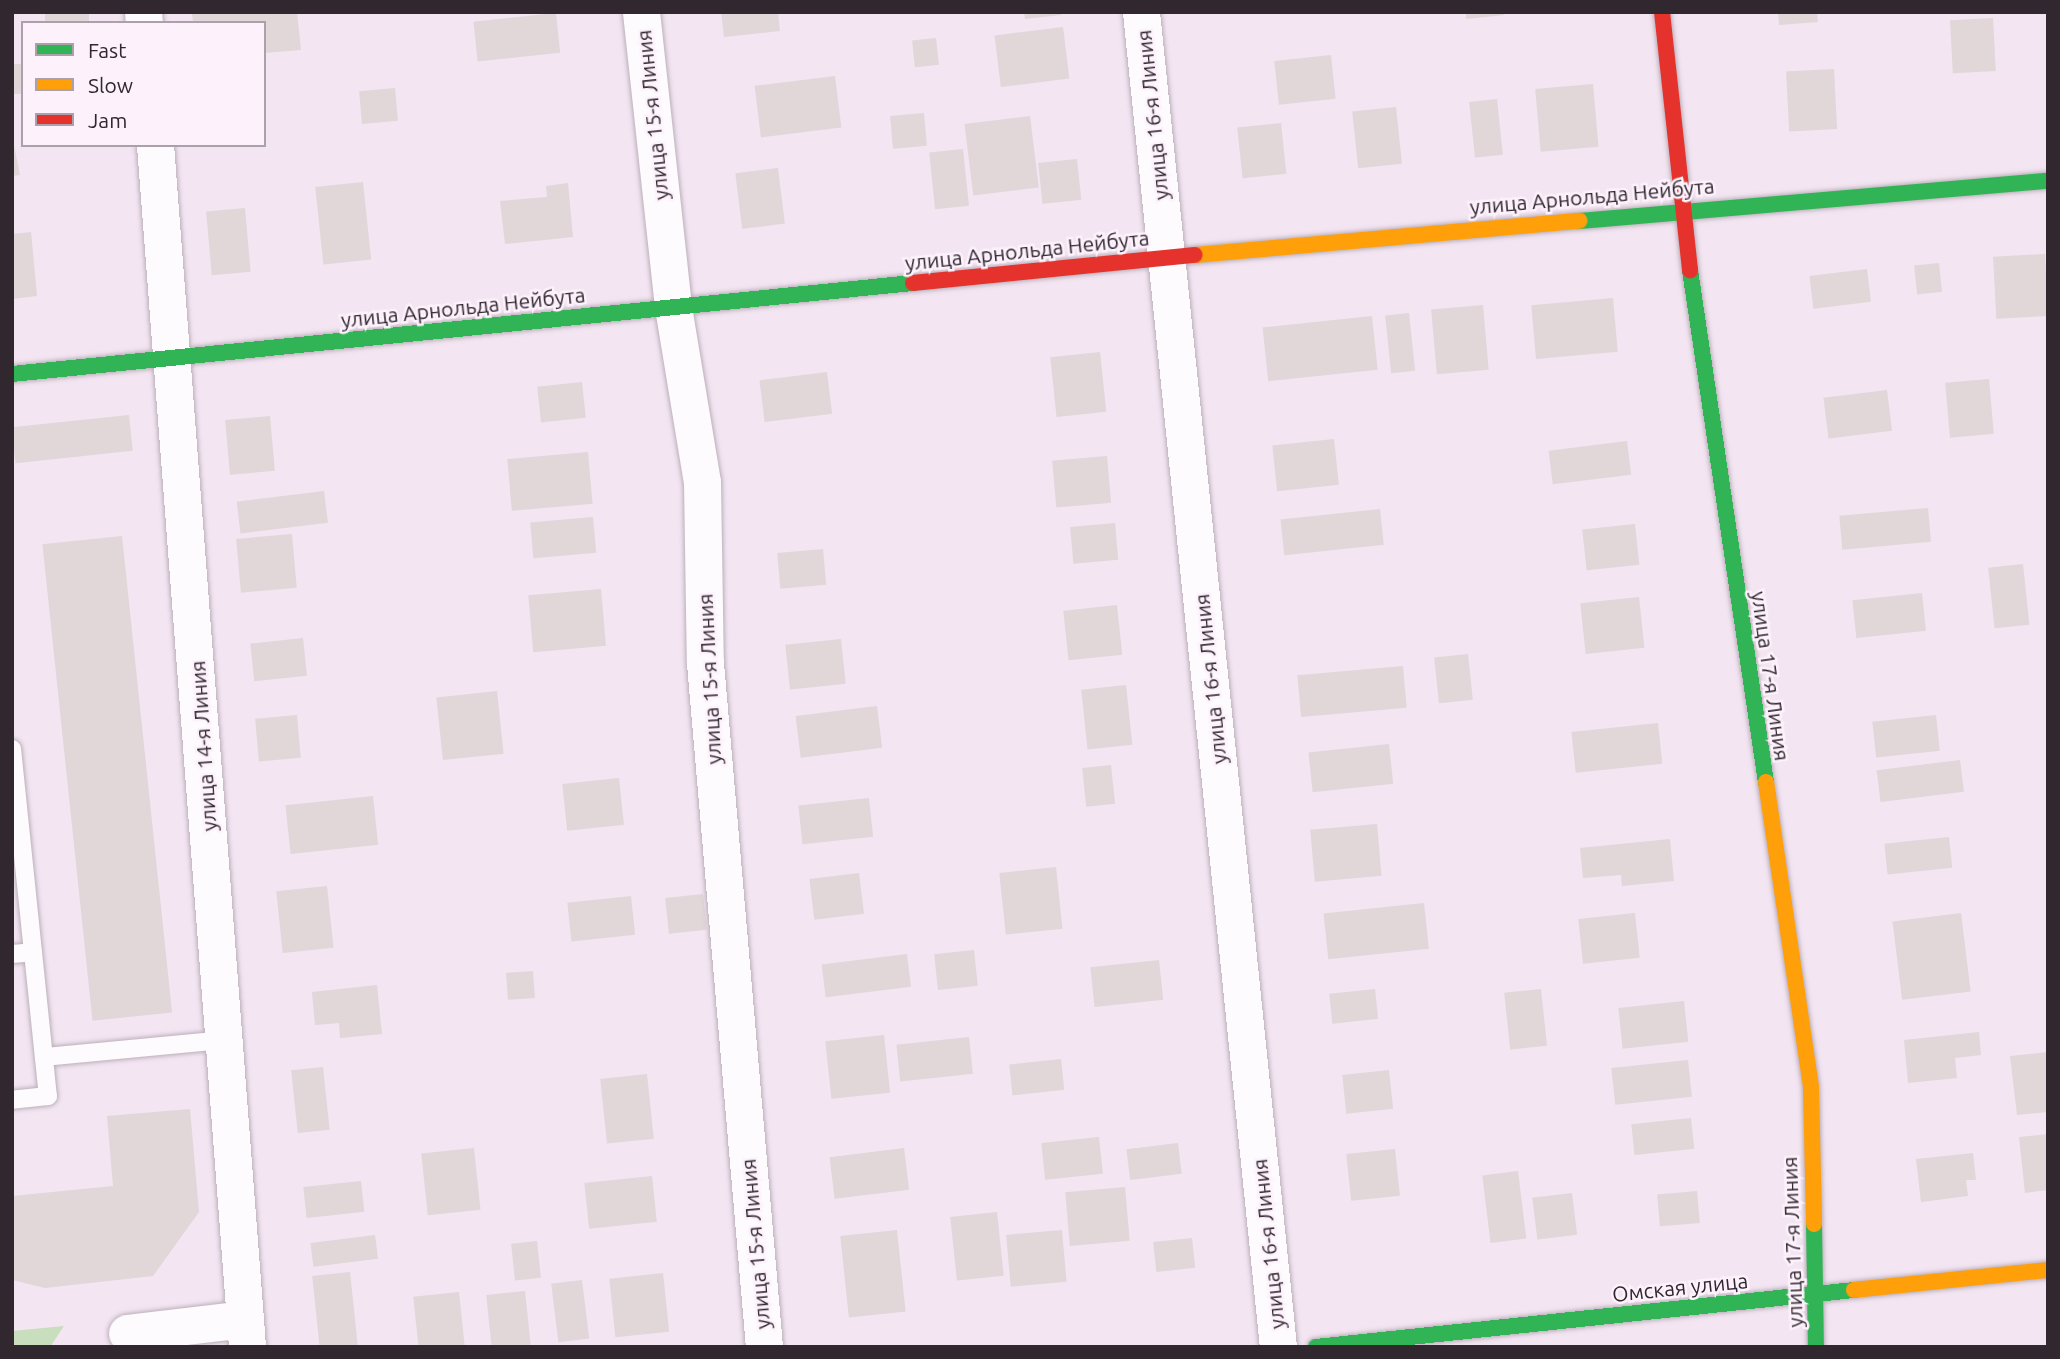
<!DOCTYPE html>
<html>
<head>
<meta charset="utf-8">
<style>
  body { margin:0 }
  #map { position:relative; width:2060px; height:1359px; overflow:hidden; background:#f3e5f2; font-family:Ubuntu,sans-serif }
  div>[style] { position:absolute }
  .green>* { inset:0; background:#c9debd }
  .building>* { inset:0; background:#e1d6d8; transform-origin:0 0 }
  .roads { filter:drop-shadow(0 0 2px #bbb0ba) drop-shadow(0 0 2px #bbb0ba) }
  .lane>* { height:18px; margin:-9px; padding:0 9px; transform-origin:9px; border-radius:9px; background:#fdfbfd }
  .street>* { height:37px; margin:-18.5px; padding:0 18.5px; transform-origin:18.5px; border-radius:18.5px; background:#fdfbfd }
  .fast>* { height:16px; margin:-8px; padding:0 8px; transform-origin:8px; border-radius:8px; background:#30b455 }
  .slow>* { height:16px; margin:-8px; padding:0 8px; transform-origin:8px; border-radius:8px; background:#ff9f0a }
  .jam>* { height:16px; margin:-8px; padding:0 8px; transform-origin:8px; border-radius:8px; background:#e5322d }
  span { translate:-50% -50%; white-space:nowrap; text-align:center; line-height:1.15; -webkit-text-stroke:5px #fdf2fc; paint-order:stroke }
  .street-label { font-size:21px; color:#30272f }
  .frame { position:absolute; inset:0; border:14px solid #30272f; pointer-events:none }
  .legend { position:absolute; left:21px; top:21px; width:245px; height:126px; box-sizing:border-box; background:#fdf2fc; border:2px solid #aba1aa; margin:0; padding:9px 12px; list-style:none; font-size:21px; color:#30272f }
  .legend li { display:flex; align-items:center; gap:14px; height:35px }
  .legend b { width:35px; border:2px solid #aba1aa }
</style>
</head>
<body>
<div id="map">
  <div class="green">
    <div style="clip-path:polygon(64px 1326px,50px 1347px,12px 1347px,12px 1331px)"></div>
  </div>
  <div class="building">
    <div style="left:45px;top:12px;width:44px;height:11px"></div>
    <div style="clip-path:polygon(192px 12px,297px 12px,301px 50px,264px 53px,264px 23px,193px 23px)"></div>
    <div style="clip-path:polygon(721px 12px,778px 12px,780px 31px,724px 37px)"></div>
    <div style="clip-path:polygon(1024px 12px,1061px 12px,1061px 15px,1025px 19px)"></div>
    <div style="clip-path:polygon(1466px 12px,1503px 12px,1504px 15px,1466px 19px)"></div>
    <div style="clip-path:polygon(1778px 12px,1817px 12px,1818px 22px,1779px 25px)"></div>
    <div style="left:556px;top:13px;width:40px;height:83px;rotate:84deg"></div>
    <div style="left:1993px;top:18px;width:53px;height:43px;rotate:87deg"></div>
    <div style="left:1063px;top:27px;width:52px;height:69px;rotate:83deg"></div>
    <div style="left:936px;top:38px;width:27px;height:24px;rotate:84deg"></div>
    <div style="left:1331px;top:55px;width:44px;height:57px;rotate:84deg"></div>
    <div style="left:23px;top:64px;width:30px;height:11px;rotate:90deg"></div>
    <div style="left:1834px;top:69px;width:60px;height:48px;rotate:87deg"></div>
    <div style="left:835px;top:76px;width:52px;height:81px;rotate:83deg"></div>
    <div style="left:1593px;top:84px;width:63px;height:58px;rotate:85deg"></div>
    <div style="left:395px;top:88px;width:33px;height:36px;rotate:85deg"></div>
    <div style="left:1497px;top:99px;width:56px;height:28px;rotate:84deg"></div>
    <div style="left:1396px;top:107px;width:57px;height:44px;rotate:84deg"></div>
    <div style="left:924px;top:113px;width:33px;height:34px;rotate:85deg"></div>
    <div style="left:1030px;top:116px;width:72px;height:66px;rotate:83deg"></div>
    <div style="left:1281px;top:123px;width:51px;height:44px;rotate:84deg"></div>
    <div style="clip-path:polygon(12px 135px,20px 175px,12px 176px)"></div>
    <div style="left:963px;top:149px;width:57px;height:34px;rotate:84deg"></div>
    <div style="left:1077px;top:159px;width:41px;height:39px;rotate:84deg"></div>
    <div style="left:778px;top:168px;width:56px;height:43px;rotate:83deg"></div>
    <div style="left:363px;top:182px;width:78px;height:48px;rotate:84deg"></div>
    <div style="clip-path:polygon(568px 183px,573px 237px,505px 244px,500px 201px,547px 197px,546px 186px)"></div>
    <div style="left:245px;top:208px;width:64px;height:39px;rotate:85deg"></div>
    <div style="clip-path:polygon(31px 232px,37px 296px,12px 299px,12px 234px)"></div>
    <div style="left:2045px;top:254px;width:62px;height:52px;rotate:87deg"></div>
    <div style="left:1939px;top:263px;width:29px;height:25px;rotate:84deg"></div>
    <div style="left:1867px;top:269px;width:33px;height:58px;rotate:83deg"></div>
    <div style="left:1613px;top:298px;width:54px;height:82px;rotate:85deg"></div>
    <div style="left:1483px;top:305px;width:65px;height:52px;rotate:85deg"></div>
    <div style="left:1409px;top:313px;width:58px;height:24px;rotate:84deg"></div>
    <div style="left:1372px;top:316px;width:54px;height:110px;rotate:84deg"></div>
    <div style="left:1100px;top:352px;width:60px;height:50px;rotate:84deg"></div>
    <div style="left:827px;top:372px;width:42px;height:68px;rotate:83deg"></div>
    <div style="left:1989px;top:379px;width:55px;height:44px;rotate:85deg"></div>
    <div style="left:582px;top:382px;width:36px;height:45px;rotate:84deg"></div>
    <div style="left:1887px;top:390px;width:41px;height:64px;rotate:83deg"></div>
    <div style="left:129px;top:415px;width:36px;height:118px;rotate:84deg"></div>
    <div style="left:270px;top:416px;width:55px;height:45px;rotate:85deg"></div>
    <div style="left:1334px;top:439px;width:46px;height:62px;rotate:84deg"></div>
    <div style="left:1627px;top:441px;width:34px;height:79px;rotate:83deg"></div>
    <div style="left:588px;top:452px;width:52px;height:81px;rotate:85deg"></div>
    <div style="left:1107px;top:456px;width:47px;height:55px;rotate:85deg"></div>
    <div style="left:324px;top:491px;width:32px;height:88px;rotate:83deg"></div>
    <div style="left:1928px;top:508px;width:34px;height:89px;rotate:85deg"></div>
    <div style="left:1380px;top:509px;width:36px;height:100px;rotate:84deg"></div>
    <div style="left:593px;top:517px;width:36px;height:63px;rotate:85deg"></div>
    <div style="left:1115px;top:523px;width:37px;height:45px;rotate:85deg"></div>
    <div style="left:1635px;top:524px;width:41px;height:53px;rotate:84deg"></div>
    <div style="left:292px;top:534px;width:54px;height:56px;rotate:85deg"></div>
    <div style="left:122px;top:536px;width:479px;height:80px;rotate:84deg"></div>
    <div style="left:823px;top:549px;width:36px;height:46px;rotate:85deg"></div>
    <div style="left:2023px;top:564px;width:61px;height:35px;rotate:84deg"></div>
    <div style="left:601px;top:589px;width:57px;height:73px;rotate:85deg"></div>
    <div style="left:1922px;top:593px;width:38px;height:70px;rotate:84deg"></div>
    <div style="left:1639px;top:597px;width:51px;height:59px;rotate:84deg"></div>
    <div style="left:1117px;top:605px;width:50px;height:54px;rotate:84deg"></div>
    <div style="left:303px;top:638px;width:38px;height:53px;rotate:84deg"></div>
    <div style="left:841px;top:639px;width:45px;height:56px;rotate:84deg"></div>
    <div style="left:1468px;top:654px;width:46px;height:34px;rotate:84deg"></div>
    <div style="left:1403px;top:666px;width:42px;height:106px;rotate:85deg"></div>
    <div style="left:1126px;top:685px;width:60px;height:45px;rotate:84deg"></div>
    <div style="left:497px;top:691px;width:63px;height:61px;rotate:84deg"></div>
    <div style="left:877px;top:706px;width:42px;height:82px;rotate:83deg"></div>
    <div style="left:297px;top:715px;width:43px;height:42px;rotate:85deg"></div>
    <div style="left:1936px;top:715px;width:36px;height:64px;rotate:84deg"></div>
    <div style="left:1658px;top:723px;width:41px;height:87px;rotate:84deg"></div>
    <div style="left:1389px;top:744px;width:40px;height:81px;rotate:84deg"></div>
    <div style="left:1960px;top:760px;width:32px;height:84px;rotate:83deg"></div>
    <div style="left:1111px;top:765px;width:39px;height:29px;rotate:84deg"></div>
    <div style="left:619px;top:778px;width:47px;height:57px;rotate:84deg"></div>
    <div style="left:373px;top:796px;width:49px;height:88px;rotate:84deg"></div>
    <div style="left:869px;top:798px;width:39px;height:71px;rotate:84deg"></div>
    <div style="left:1377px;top:824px;width:52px;height:67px;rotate:85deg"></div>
    <div style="left:1949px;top:837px;width:31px;height:65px;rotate:84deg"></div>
    <div style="clip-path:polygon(1670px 839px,1674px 881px,1622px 886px,1621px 875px,1583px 878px,1580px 848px)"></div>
    <div style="left:1056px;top:867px;width:62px;height:57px;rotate:84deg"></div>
    <div style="left:859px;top:873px;width:41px;height:50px;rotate:83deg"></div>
    <div style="left:327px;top:886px;width:62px;height:51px;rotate:84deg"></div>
    <div style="left:703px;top:894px;width:36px;height:38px;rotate:84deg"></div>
    <div style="left:631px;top:896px;width:39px;height:64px;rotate:84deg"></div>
    <div style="left:1424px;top:903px;width:46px;height:101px;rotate:84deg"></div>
    <div style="left:1635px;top:913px;width:45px;height:57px;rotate:84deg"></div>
    <div style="left:1961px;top:913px;width:79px;height:69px;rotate:83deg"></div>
    <div style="left:974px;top:950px;width:36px;height:40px;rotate:84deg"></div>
    <div style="left:907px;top:954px;width:33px;height:86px;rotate:83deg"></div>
    <div style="left:1159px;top:960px;width:40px;height:69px;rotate:84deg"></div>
    <div style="left:533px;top:971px;width:27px;height:27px;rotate:86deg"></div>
    <div style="clip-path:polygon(377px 985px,382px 1034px,340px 1038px,339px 1023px,315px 1025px,312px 992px)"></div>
    <div style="left:1375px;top:989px;width:30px;height:46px;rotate:84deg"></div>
    <div style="left:1541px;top:989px;width:57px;height:37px;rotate:84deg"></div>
    <div style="left:1684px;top:1001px;width:41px;height:66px;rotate:84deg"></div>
    <div style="clip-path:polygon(1979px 1032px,1981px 1055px,1955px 1058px,1957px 1078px,1908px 1083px,1904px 1040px)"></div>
    <div style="left:884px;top:1035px;width:58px;height:59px;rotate:84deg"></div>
    <div style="left:969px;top:1037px;width:37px;height:73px;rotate:84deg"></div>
    <div style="clip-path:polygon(2048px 1052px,2048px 1112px,2017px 1115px,2010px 1056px)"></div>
    <div style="left:1061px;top:1059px;width:31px;height:52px;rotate:84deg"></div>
    <div style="left:1688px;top:1060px;width:37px;height:77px;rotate:84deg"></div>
    <div style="left:323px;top:1067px;width:63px;height:32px;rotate:84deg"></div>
    <div style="left:1389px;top:1070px;width:39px;height:47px;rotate:84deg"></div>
    <div style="left:647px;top:1074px;width:65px;height:47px;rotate:84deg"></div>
    <div style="clip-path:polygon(190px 1109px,199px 1212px,153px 1276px,45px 1288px,12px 1280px,12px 1196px,113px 1186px,107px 1116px)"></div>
    <div style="left:1691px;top:1118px;width:31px;height:60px;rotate:84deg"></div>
    <div style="clip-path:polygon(2048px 1134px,2048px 1190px,2025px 1193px,2019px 1137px)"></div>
    <div style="left:1099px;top:1137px;width:37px;height:58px;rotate:84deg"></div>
    <div style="left:1178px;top:1143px;width:31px;height:52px;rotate:83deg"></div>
    <div style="left:474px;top:1148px;width:62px;height:53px;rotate:84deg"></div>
    <div style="left:904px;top:1148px;width:42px;height:75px;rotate:83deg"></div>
    <div style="left:1395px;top:1149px;width:47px;height:49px;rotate:84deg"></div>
    <div style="clip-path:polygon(1973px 1153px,1976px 1180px,1966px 1180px,1968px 1196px,1921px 1202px,1916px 1159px)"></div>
    <div style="left:1518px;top:1171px;width:68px;height:36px;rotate:83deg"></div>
    <div style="left:652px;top:1176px;width:46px;height:68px;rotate:84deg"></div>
    <div style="left:361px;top:1181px;width:31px;height:58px;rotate:84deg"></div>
    <div style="left:1125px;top:1187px;width:54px;height:60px;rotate:85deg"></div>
    <div style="left:1697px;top:1191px;width:32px;height:40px;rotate:85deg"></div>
    <div style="left:1572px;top:1193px;width:42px;height:40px;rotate:83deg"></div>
    <div style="left:997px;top:1212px;width:64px;height:47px;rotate:84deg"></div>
    <div style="left:897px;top:1230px;width:82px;height:57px;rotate:84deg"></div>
    <div style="left:1062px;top:1230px;width:52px;height:56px;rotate:85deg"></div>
    <div style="left:375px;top:1235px;width:24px;height:65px;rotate:83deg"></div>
    <div style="left:1192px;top:1238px;width:30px;height:39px;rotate:84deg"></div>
    <div style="left:537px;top:1241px;width:37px;height:26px;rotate:84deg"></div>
    <div style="left:350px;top:1272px;width:75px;height:38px;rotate:84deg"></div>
    <div style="left:663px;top:1273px;width:59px;height:54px;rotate:84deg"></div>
    <div style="left:582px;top:1280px;width:59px;height:31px;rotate:83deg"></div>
    <div style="left:525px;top:1291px;width:54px;height:39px;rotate:84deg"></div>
    <div style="left:459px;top:1292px;width:55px;height:46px;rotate:84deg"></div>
  </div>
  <div class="roads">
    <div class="lane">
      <div style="left:12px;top:749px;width:349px;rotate:84.1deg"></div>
      <div style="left:48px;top:1096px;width:36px;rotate:174deg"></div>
      <div style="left:12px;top:954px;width:21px;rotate:-5deg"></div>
      <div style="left:44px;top:1057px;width:181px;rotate:-5.4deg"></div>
    </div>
    <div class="street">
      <div style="left:143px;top:12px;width:11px;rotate:85deg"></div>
      <div style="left:641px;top:12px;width:297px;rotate:83.8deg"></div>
      <div style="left:673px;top:307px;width:177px;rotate:80.6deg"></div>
      <div style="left:702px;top:482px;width:181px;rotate:89.1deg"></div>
      <div style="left:705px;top:663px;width:687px;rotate:85.07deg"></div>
      <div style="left:1141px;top:12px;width:1342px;rotate:84.14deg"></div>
      <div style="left:155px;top:145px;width:1206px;rotate:85.62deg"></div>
      <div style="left:127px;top:1333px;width:118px;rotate:-6.8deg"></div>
    </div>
    <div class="fast">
      <div style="left:1579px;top:221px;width:471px;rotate:-4.9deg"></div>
      <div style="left:1690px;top:270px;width:518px;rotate:81.56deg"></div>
      <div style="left:12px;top:374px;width:906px;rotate:-5.77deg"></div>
      <div style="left:1814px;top:1224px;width:123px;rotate:89.1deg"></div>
      <div style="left:1316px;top:1347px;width:541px;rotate:-6.05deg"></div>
    </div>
    <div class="slow">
      <div style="left:1195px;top:255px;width:386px;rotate:-5.1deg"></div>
      <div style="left:1766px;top:782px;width:309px;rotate:81.6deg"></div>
      <div style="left:1811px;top:1088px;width:136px;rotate:88.7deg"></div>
      <div style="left:1854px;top:1290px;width:195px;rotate:-5.9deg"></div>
    </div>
    <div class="jam">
      <div style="left:1662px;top:12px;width:260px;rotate:83.8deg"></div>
      <div style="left:913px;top:283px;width:283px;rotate:-5.7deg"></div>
    </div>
  </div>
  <div class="street-label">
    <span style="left:652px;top:115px;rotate:-96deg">улица 15-я Линия</span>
    <span style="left:1152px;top:115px;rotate:-96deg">улица 16-я Линия</span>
    <span style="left:1592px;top:196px;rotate:-5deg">улица Арнольда Нейбута</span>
    <span style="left:1027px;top:250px;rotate:-6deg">улица Арнольда Нейбута</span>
    <span style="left:463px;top:307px;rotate:-6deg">улица Арнольда Нейбута</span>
    <span style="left:1771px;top:676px;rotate:82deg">улица 17-я Линия</span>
    <span style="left:709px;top:679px;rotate:-93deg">улица 15-я Линия</span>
    <span style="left:1210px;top:679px;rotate:-96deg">улица 16-я Линия</span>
    <span style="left:203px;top:746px;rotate:-94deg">улица 14-я Линия</span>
    <span style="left:1792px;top:1242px;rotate:-92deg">улица 17-я Линия</span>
    <span style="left:755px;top:1244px;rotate:-95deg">улица 15-я Линия</span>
    <span style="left:1268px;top:1244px;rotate:-96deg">улица 16-я Линия</span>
    <span style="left:1680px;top:1287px;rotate:-6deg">Омская улица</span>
  </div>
  <div class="frame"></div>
  <ul class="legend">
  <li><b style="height:9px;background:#30b455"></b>Fast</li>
  <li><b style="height:9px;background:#ff9f0a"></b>Slow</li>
  <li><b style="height:9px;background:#e5322d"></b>Jam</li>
  </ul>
</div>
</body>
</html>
